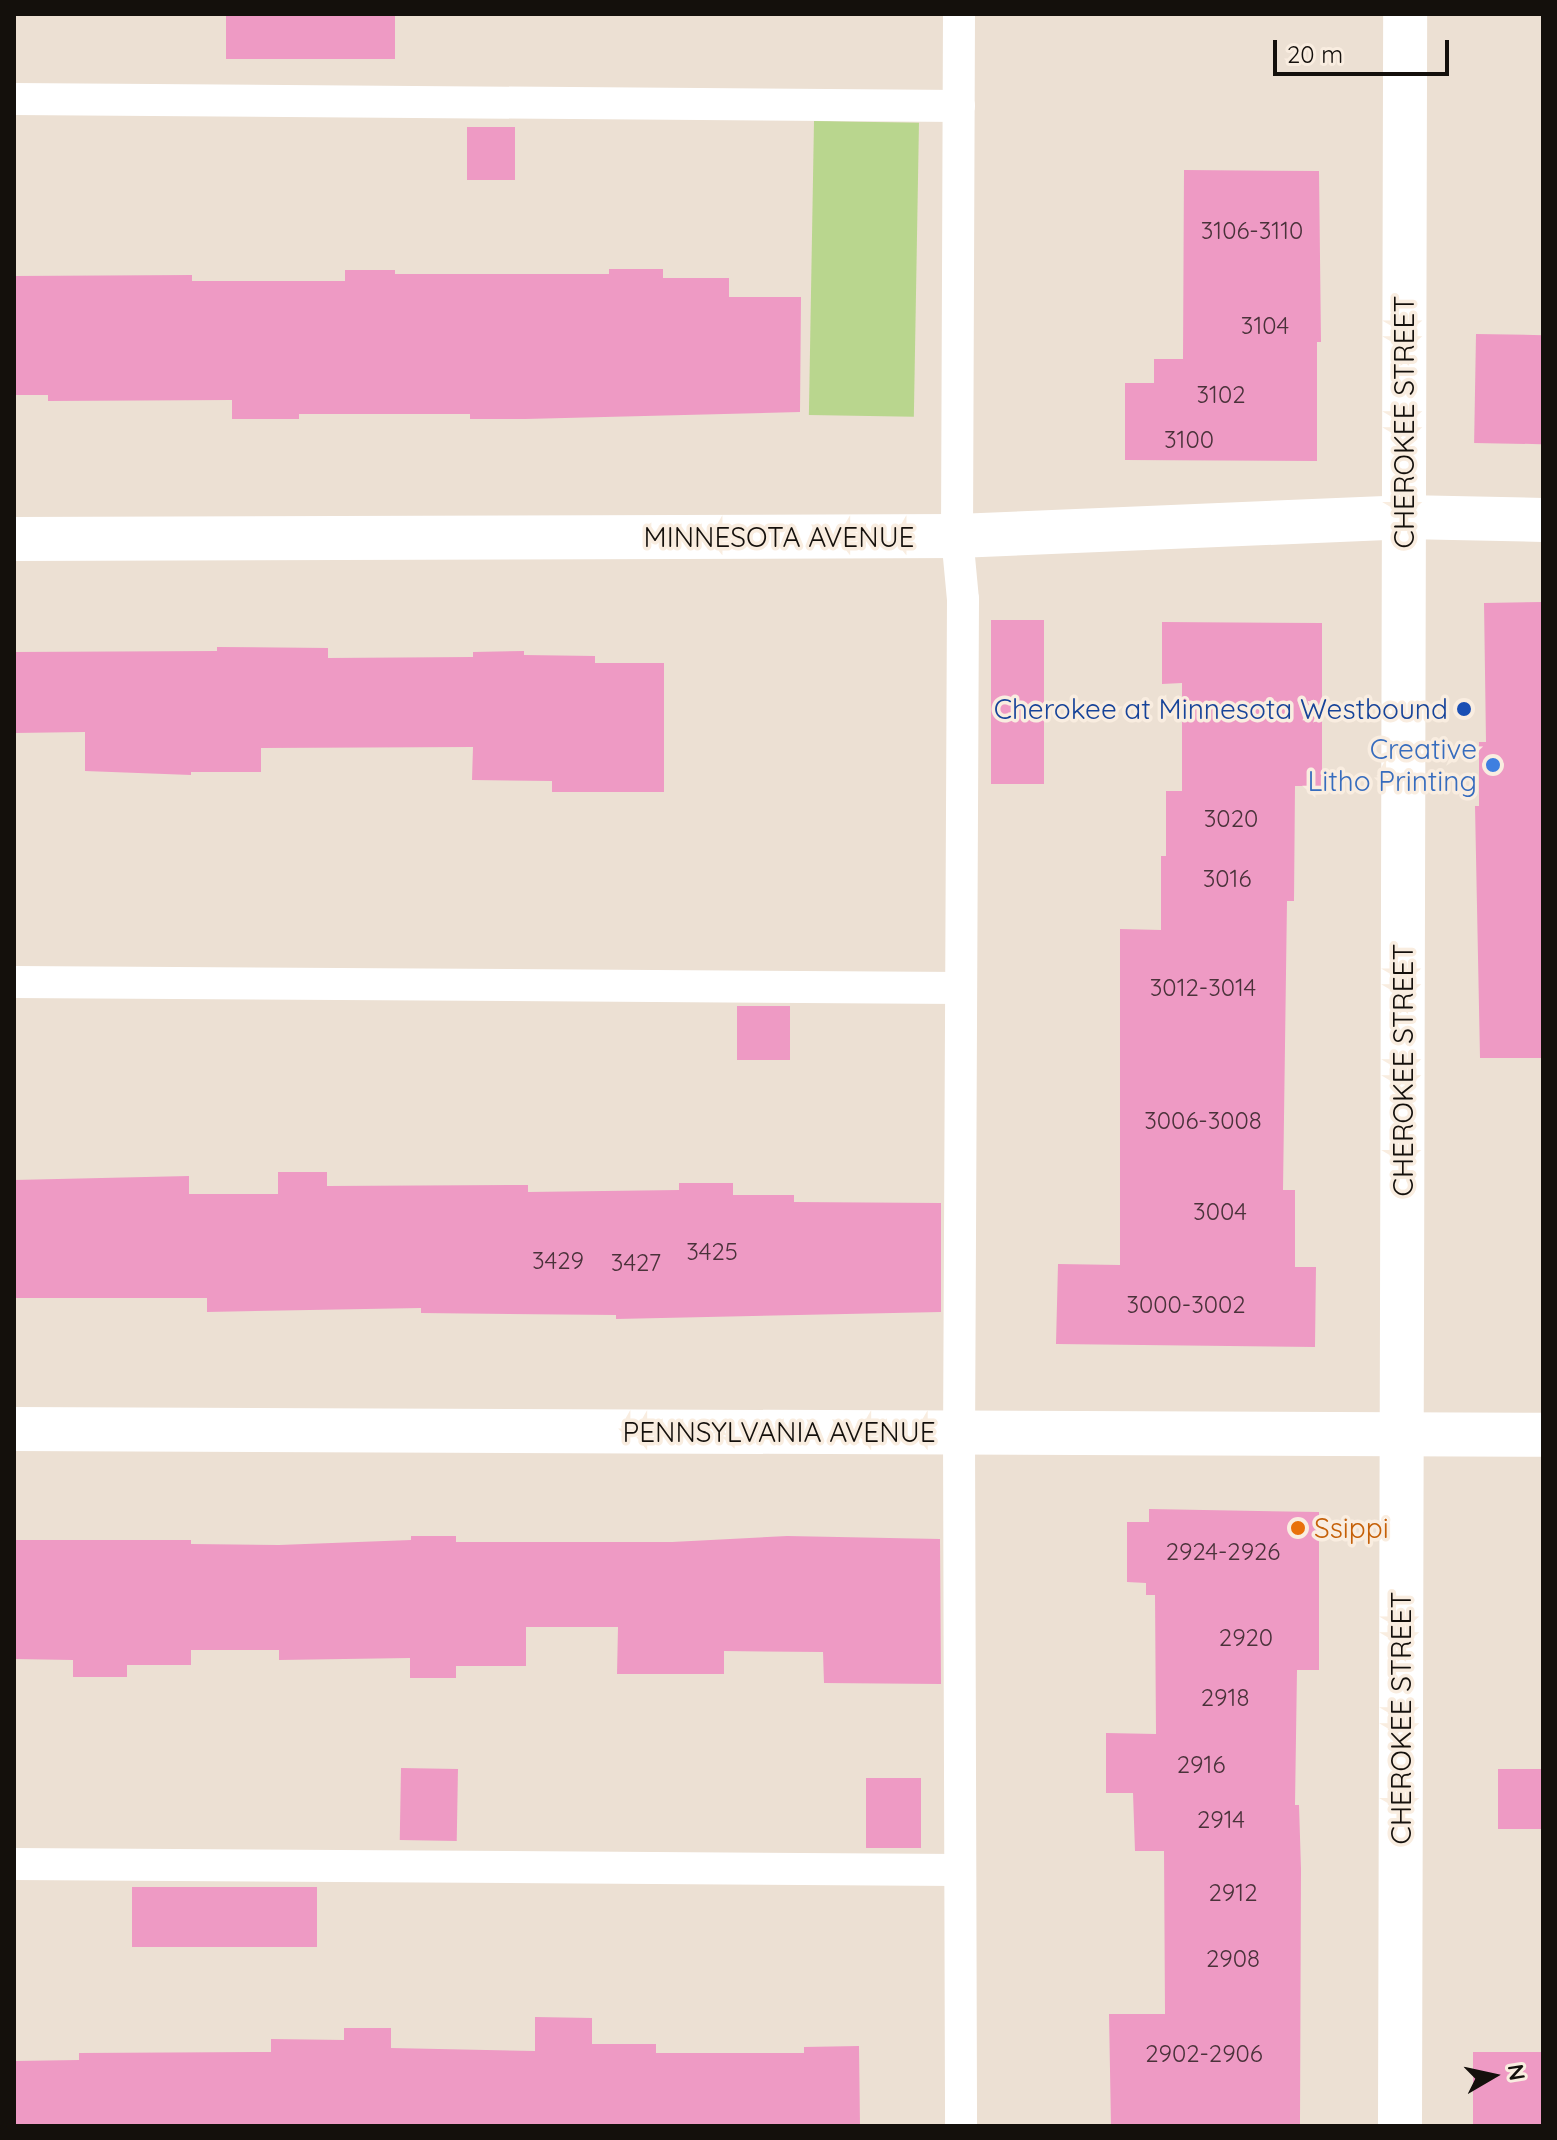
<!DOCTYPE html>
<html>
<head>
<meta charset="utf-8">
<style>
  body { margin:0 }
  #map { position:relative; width:1557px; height:2140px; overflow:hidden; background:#ece0d3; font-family:Quicksand,sans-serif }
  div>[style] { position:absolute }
  .green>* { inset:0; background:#b9d68e; transform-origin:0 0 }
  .building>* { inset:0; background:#ee9ac4; transform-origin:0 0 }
  .service>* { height:32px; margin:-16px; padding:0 16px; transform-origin:16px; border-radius:16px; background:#fff }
  .minor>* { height:44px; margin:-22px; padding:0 22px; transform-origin:22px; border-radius:22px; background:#fff }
  .tertiary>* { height:44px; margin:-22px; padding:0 22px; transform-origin:22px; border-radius:22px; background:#fff }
  .dots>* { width:22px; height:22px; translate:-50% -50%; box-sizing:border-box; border:4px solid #f9ede0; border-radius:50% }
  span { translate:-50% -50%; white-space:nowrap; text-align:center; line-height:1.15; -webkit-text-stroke:7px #f9ede0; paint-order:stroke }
  .number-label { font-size:24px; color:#4a323a }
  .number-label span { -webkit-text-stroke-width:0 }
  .street-label { font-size:28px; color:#14100c }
  .transit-label { font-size:28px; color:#164399 }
  .right { translate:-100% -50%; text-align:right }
  .shop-label { font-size:28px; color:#366cbe }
  .food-label { font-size:28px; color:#c56008 }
  .left { translate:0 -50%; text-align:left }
  .frame { position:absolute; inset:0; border:16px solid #14100c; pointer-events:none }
  .north { position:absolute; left:1453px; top:2036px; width:80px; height:80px; -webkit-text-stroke:6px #f9ede0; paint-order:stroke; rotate:81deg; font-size:22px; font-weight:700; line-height:32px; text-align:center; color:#14100c }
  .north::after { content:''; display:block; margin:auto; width:28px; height:36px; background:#14100c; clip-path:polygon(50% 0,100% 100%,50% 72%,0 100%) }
  .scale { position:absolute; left:1273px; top:40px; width:176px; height:36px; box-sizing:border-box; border:4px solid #14100c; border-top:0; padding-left:10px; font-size:24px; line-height:28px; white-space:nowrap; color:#14100c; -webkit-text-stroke:6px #f9ede0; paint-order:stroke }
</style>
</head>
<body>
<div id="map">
  <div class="green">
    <div style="left:814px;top:121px;width:105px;height:294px;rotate:1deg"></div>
  </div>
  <div class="building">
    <div style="left:226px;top:14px;width:169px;height:45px"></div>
    <div style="left:467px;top:127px;width:48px;height:53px"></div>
    <div style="clip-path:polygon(1184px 170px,1319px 171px,1321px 342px,1317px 342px,1317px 461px,1125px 460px,1125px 383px,1154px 383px,1154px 359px,1183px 359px)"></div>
    <div style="clip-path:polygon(609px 269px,663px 269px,663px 278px,729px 278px,729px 297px,801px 297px,800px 412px,525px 419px,470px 419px,470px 414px,299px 414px,299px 419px,232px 419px,232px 400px,48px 401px,48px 395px,14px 395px,14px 276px,192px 275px,192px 281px,345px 281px,345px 270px,395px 270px,395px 274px,609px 274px)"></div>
    <div style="left:1476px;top:334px;width:67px;height:109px;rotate:1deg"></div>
    <div style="clip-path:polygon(1543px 602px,1543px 1058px,1480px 1058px,1475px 806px,1479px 806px,1479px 742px,1486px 742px,1484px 603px)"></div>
    <div style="left:991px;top:620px;width:53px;height:164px"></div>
    <div style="clip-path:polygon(1162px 622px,1322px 623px,1322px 786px,1295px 786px,1294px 901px,1287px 901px,1283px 1190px,1295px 1190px,1295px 1267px,1316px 1267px,1315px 1347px,1056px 1344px,1058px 1264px,1120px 1265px,1120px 929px,1161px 930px,1161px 856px,1166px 856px,1166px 791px,1182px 791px,1182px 683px,1162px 684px)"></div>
    <div style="clip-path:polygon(217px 647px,328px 648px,328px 658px,473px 657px,473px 652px,524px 651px,524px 655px,595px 656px,595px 663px,664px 663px,664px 792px,552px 792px,552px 781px,472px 780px,473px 747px,261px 748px,261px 772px,191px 772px,191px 775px,85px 771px,85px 732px,14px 733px,14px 652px,217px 651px)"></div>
    <div style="left:737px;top:1006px;width:53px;height:54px"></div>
    <div style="clip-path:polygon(278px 1172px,327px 1172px,327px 1186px,528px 1185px,528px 1192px,679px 1190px,679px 1183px,733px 1183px,733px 1195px,794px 1195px,794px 1202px,941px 1203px,941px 1312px,616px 1319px,616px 1315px,421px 1313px,421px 1308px,207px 1312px,207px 1298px,14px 1298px,14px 1180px,189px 1176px,189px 1194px,278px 1194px)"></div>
    <div style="clip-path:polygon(1149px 1509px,1319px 1512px,1319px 1670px,1297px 1670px,1295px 1805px,1299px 1805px,1301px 1869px,1300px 2126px,1111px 2126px,1109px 2014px,1165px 2014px,1164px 1851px,1135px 1851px,1133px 1793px,1106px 1793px,1106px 1733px,1156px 1734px,1155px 1595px,1146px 1595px,1146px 1583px,1127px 1582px,1127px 1522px,1149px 1522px)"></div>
    <div style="clip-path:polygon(411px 1536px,456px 1536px,456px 1542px,672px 1542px,787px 1536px,940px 1539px,941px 1684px,824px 1683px,823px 1652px,724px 1651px,724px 1674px,617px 1674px,618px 1627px,526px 1627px,526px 1666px,456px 1666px,456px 1678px,410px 1678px,410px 1658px,279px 1660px,279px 1650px,191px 1650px,191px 1665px,127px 1665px,127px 1677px,73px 1677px,73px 1660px,14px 1659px,14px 1540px,191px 1540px,191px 1544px,279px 1545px,411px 1540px)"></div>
    <div style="left:401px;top:1768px;width:57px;height:72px;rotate:1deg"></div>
    <div style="left:1498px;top:1769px;width:45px;height:60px"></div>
    <div style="left:866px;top:1778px;width:55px;height:70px"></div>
    <div style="left:132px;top:1887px;width:185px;height:60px"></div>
    <div style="clip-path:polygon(535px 2017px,592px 2018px,592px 2044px,656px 2044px,656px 2053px,804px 2053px,804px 2047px,859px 2046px,860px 2126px,14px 2126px,14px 2061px,79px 2060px,79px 2053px,271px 2052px,271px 2039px,344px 2040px,344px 2028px,391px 2028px,391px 2048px,535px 2051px)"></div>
    <div style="left:1543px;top:2052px;width:74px;height:70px;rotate:90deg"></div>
  </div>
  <div class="service">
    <div style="left:959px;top:14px;width:522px;rotate:90.22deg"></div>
    <div style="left:957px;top:536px;width:63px;rotate:84.6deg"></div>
    <div style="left:963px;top:599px;width:834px;rotate:90.27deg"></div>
    <div style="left:959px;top:1433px;width:693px;rotate:89.83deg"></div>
    <div style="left:14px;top:99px;width:945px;rotate:0.42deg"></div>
    <div style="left:14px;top:982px;width:947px;rotate:0.36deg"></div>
    <div style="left:14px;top:1864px;width:945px;rotate:0.36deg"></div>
  </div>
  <div class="minor">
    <div style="left:14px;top:539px;width:943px;rotate:-0.18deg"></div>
    <div style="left:957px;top:536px;width:447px;rotate:-2.4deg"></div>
    <div style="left:1404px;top:517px;width:139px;rotate:1.2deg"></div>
    <div style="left:14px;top:1429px;width:1529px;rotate:0.22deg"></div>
  </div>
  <div class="tertiary">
    <div style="left:1400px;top:2126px;width:2112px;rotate:-89.86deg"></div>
  </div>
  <div class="dots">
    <div style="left:1464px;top:709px;background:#1a4fb4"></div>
    <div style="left:1493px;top:765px;background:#3f7fe0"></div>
    <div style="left:1298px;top:1528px;background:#e8710a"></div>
  </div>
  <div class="number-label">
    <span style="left:1252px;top:231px">3106-3110</span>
    <span style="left:1265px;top:326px">3104</span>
    <span style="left:1221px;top:395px">3102</span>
    <span style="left:1189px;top:440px">3100</span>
    <span style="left:1231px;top:819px">3020</span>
    <span style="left:1227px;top:879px">3016</span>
    <span style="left:1203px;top:988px">3012-3014</span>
    <span style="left:1203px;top:1121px">3006-3008</span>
    <span style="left:1220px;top:1212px">3004</span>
    <span style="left:712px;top:1252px">3425</span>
    <span style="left:558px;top:1261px">3429</span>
    <span style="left:636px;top:1263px">3427</span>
    <span style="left:1186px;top:1305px">3000-3002</span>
    <span style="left:1223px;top:1552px">2924-2926</span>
    <span style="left:1246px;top:1638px">2920</span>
    <span style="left:1225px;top:1698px">2918</span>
    <span style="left:1201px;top:1765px">2916</span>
    <span style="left:1221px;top:1820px">2914</span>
    <span style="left:1233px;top:1893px">2912</span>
    <span style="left:1233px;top:1959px">2908</span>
    <span style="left:1204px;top:2054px">2902-2906</span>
  </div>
  <div class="street-label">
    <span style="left:1404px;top:422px;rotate:-90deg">CHEROKEE STREET</span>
    <span style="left:779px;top:537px">MINNESOTA AVENUE</span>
    <span style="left:1403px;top:1070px;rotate:-90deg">CHEROKEE STREET</span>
    <span style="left:779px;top:1432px">PENNSYLVANIA AVENUE</span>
    <span style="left:1401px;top:1718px;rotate:-90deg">CHEROKEE STREET</span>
  </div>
  <div class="transit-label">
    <span class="right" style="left:1448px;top:709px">Cherokee at Minnesota Westbound</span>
  </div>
  <div class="shop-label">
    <span class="right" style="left:1477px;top:765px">Creative<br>Litho Printing</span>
  </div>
  <div class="food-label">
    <span class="left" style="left:1314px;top:1528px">Ssippi</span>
  </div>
  <div class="frame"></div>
  <div class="north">N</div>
  <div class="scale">20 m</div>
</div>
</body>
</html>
